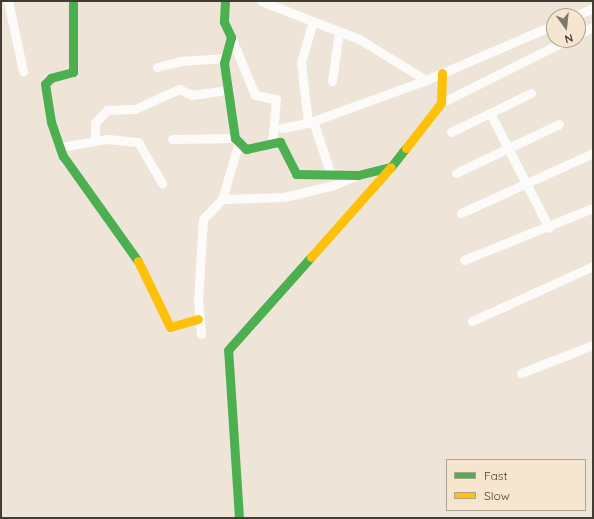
<!DOCTYPE html>
<html>
<head>
<meta charset="utf-8">
<style>
  body { margin:0 }
  #map { position:relative; width:594px; height:519px; overflow:hidden; background:#eee5d8; font-family:Quicksand,sans-serif }
  div>[style] { position:absolute }
  .street>* { height:9px; margin:-4.5px; padding:0 4.5px; transform-origin:4.5px; border-radius:4.5px; background:#fcfbf9 }
  .fast>* { height:9px; margin:-4.5px; padding:0 4.5px; transform-origin:4.5px; border-radius:4.5px; background:#4caf50 }
  .slow>* { height:9px; margin:-4.5px; padding:0 4.5px; transform-origin:4.5px; border-radius:4.5px; background:#ffc107 }
  span { translate:-50% -50%; white-space:nowrap; text-align:center; line-height:1.15; -webkit-text-stroke:3px #f6e6d0; paint-order:stroke }
  .frame { position:absolute; inset:0; border:2px solid #423c33; pointer-events:none }
  .legend { position:absolute; left:446px; top:459px; width:140px; height:52px; box-sizing:border-box; background:#f6e6d0; border:1px solid #aea291; margin:0; padding:5px 7px; list-style:none; font-size:12px; color:#423c33 }
  .legend li { display:flex; align-items:center; gap:8px; height:20px }
  .legend b { width:20px; border:1px solid #aea291 }
  .north { position:absolute; left:546px; top:8px; width:40px; height:40px; box-sizing:border-box; background:#f6e6d0; border:1px solid #aea291; border-radius:50%; rotate:165deg; font-size:11px; font-weight:700; line-height:16px; text-align:center; color:#423c33 }
  .north::after { content:''; display:block; margin:auto; width:14px; height:18px; background:#7e776d; clip-path:polygon(50% 0,100% 100%,50% 72%,0 100%) }
</style>
</head>
<body>
<div id="map">
  <div class="street">
    <div style="left:8px;top:1px;width:72px;rotate:77.9deg"></div>
    <div style="left:261px;top:1px;width:105px;rotate:21.2deg"></div>
    <div style="left:359px;top:39px;width:79px;rotate:31.5deg"></div>
    <div style="left:426px;top:80px;width:139px;rotate:-23.3deg"></div>
    <div style="left:575px;top:16px;width:20px;rotate:-24deg"></div>
    <div style="left:313px;top:21px;width:43px;rotate:106.3deg"></div>
    <div style="left:301px;top:62px;width:61px;rotate:83.5deg"></div>
    <div style="left:308px;top:123px;width:126px;rotate:-20deg"></div>
    <div style="left:578px;top:34px;width:17px;rotate:-25deg"></div>
    <div style="left:231px;top:37px;width:63px;rotate:67.5deg"></div>
    <div style="left:255px;top:95px;width:21px;rotate:11deg"></div>
    <div style="left:276px;top:99px;width:45px;rotate:95.1deg"></div>
    <div style="left:157px;top:67px;width:25px;rotate:-14deg"></div>
    <div style="left:181px;top:61px;width:44px;rotate:-3.9deg"></div>
    <div style="left:332px;top:81px;width:49px;rotate:-81.9deg"></div>
    <div style="left:441px;top:103px;width:141px;rotate:-26.6deg"></div>
    <div style="left:490px;top:113px;width:129px;rotate:62.8deg"></div>
    <div style="left:313px;top:121px;width:57px;rotate:71.6deg"></div>
    <div style="left:282px;top:128px;width:26px;rotate:-11deg"></div>
    <div style="left:451px;top:132px;width:89px;rotate:-26deg"></div>
    <div style="left:172px;top:139px;width:63px;rotate:-0.9deg"></div>
    <div style="left:95px;top:141px;width:18px;rotate:-90deg"></div>
    <div style="left:95px;top:123px;width:18px;rotate:-47deg"></div>
    <div style="left:107px;top:110px;width:28px;rotate:-2deg"></div>
    <div style="left:135px;top:109px;width:48px;rotate:-24.4deg"></div>
    <div style="left:179px;top:89px;width:14px;rotate:25deg"></div>
    <div style="left:192px;top:95px;width:37px;rotate:-8deg"></div>
    <div style="left:239px;top:142px;width:59px;rotate:106.6deg"></div>
    <div style="left:222px;top:199px;width:62px;rotate:-1.8deg"></div>
    <div style="left:284px;top:197px;width:51px;rotate:-13.5deg"></div>
    <div style="left:334px;top:185px;width:22px;rotate:-24deg"></div>
    <div style="left:60px;top:147px;width:49px;rotate:-9.5deg"></div>
    <div style="left:108px;top:139px;width:30px;rotate:6deg"></div>
    <div style="left:138px;top:142px;width:48px;rotate:59.7deg"></div>
    <div style="left:456px;top:173px;width:114px;rotate:-25.4deg"></div>
    <div style="left:461px;top:213px;width:145px;rotate:-24.4deg"></div>
    <div style="left:464px;top:260px;width:139px;rotate:-22deg"></div>
    <div style="left:472px;top:321px;width:133px;rotate:-24.4deg"></div>
    <div style="left:201px;top:334px;width:33px;rotate:-95deg"></div>
    <div style="left:198px;top:301px;width:82px;rotate:-86.5deg"></div>
    <div style="left:203px;top:219px;width:28px;rotate:-46deg"></div>
    <div style="left:521px;top:373px;width:77px;rotate:-21.3deg"></div>
  </div>
  <div class="fast">
    <div style="left:73px;top:1px;width:71px;rotate:90deg"></div>
    <div style="left:73px;top:72px;width:23px;rotate:165deg"></div>
    <div style="left:51px;top:78px;width:8px;rotate:135deg"></div>
    <div style="left:45px;top:84px;width:38px;rotate:81deg"></div>
    <div style="left:51px;top:122px;width:36px;rotate:71deg"></div>
    <div style="left:63px;top:156px;width:129px;rotate:54.5deg"></div>
    <div style="left:225px;top:1px;width:21px;rotate:93deg"></div>
    <div style="left:224px;top:22px;width:17px;rotate:65deg"></div>
    <div style="left:231px;top:37px;width:27px;rotate:105deg"></div>
    <div style="left:224px;top:63px;width:76px;rotate:81.7deg"></div>
    <div style="left:235px;top:138px;width:16px;rotate:45deg"></div>
    <div style="left:246px;top:149px;width:35px;rotate:-12deg"></div>
    <div style="left:280px;top:142px;width:36px;rotate:63deg"></div>
    <div style="left:296px;top:174px;width:62px;rotate:0.9deg"></div>
    <div style="left:358px;top:175px;width:34px;rotate:-14deg"></div>
    <div style="left:391px;top:167px;width:24px;rotate:-52deg"></div>
    <div style="left:239px;top:518px;width:168px;rotate:-93.7deg"></div>
    <div style="left:228px;top:350px;width:125px;rotate:-48.3deg"></div>
  </div>
  <div class="slow">
    <div style="left:406px;top:148px;width:57px;rotate:-52.1deg"></div>
    <div style="left:441px;top:103px;width:30px;rotate:-88deg"></div>
    <div style="left:311px;top:257px;width:120px;rotate:-48.4deg"></div>
    <div style="left:138px;top:261px;width:73px;rotate:64.1deg"></div>
    <div style="left:170px;top:327px;width:29px;rotate:-16deg"></div>
  </div>
  <div class="frame"></div>
  <ul class="legend">
  <li><b style="height:5px;background:#4caf50"></b>Fast</li>
  <li><b style="height:5px;background:#ffc107"></b>Slow</li>
  </ul>
  <div class="north">N</div>
</div>
</body>
</html>
